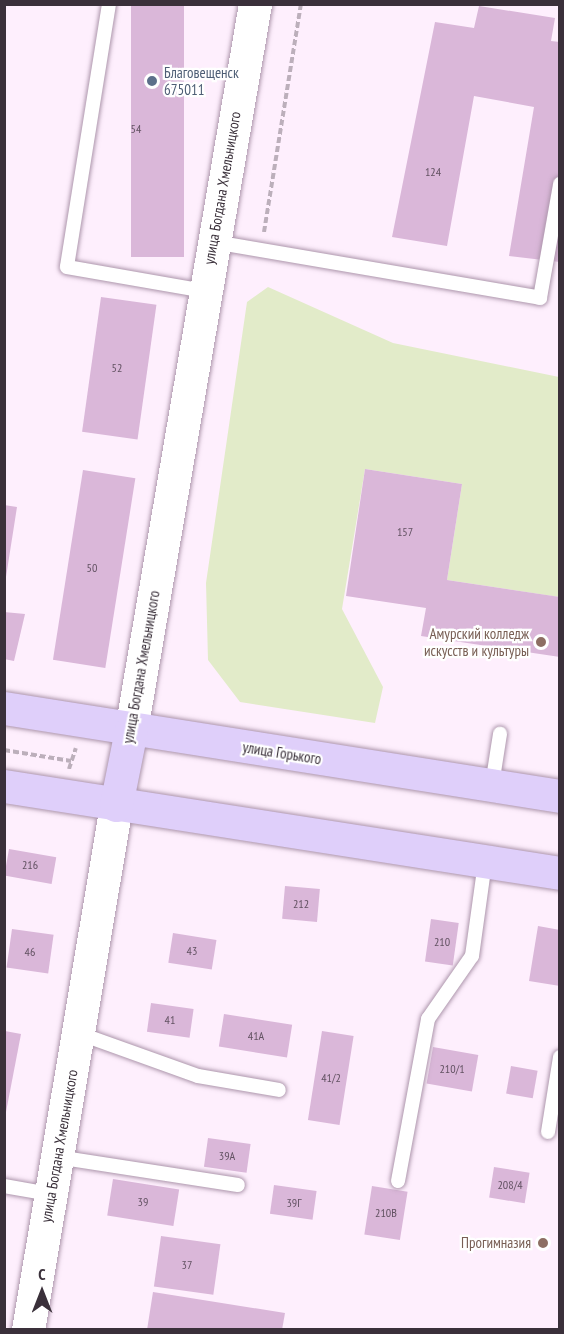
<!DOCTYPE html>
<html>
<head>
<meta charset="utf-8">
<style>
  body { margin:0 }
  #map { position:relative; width:564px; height:1334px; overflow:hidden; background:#feeffd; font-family:"PT Sans Narrow",sans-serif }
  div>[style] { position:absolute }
  .green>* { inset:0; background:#e2ebc9 }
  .building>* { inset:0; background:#dab7d9; transform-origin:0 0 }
  .path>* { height:4px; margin-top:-2px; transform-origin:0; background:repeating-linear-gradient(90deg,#bcafbb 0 6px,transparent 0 9px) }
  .roads { filter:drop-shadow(0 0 2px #ad96ac) drop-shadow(0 0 2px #ad96ac) }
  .lane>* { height:14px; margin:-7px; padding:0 7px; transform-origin:7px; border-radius:7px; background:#fff }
  .secondary>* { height:33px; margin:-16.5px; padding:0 16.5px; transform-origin:16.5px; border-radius:16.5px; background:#fff }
  .primary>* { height:33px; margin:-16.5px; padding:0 16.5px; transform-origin:16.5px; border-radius:16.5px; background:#dfcffa }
  .dots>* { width:16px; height:16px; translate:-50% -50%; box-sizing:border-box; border:3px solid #fff; border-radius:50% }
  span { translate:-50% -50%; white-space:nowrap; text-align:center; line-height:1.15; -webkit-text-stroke:4.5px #fff; paint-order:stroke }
  .number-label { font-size:12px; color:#625262 }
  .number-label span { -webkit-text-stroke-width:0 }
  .service-label { font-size:15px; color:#4e5e75 }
  .left { translate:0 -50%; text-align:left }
  .street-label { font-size:15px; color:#3a303a }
  .education-label { font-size:15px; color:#785e54 }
  .right { translate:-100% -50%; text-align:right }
  .frame { position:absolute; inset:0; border:6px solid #3a303a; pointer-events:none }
  .north { position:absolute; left:12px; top:1262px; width:60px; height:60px; -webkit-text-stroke:4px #fff; paint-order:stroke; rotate:0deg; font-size:16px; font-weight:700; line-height:24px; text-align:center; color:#3a303a }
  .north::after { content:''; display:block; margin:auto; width:21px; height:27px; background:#3a303a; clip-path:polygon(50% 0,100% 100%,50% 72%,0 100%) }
</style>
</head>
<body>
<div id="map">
  <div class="green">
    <div style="clip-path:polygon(268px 287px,393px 343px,559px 377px,559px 597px,447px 580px,462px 484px,365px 469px,342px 609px,383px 687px,375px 723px,240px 702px,208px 660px,206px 583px,247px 302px)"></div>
  </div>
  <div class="building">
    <div style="left:131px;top:4px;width:53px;height:253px"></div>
    <div style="clip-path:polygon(479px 6px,555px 18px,551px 41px,560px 42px,560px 262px,509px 256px,534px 107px,474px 96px,447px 246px,392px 237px,435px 22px,474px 28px)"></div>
    <div style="left:101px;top:297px;width:56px;height:136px;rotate:8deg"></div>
    <div style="clip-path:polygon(365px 469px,462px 484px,447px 580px,560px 597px,560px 657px,421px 636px,426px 608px,346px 596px)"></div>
    <div style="left:83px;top:470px;width:53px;height:192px;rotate:9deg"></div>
    <div style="clip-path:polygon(4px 505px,17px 507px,6px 577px,4px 577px)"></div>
    <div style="clip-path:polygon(4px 612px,25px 614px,14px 661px,4px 659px)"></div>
    <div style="left:9px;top:849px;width:48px;height:27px;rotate:10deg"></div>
    <div style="left:285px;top:886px;width:35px;height:33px;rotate:5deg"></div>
    <div style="left:431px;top:919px;width:28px;height:43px;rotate:8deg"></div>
    <div style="clip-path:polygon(538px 926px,560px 930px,560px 986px,529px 981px)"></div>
    <div style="left:12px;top:929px;width:42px;height:39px;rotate:8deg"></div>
    <div style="left:173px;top:933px;width:44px;height:30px;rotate:9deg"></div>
    <div style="left:151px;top:1003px;width:43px;height:29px;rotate:8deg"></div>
    <div style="left:224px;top:1014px;width:69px;height:33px;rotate:9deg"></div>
    <div style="clip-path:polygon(5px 1031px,21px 1034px,6px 1112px,5px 1112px)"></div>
    <div style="left:322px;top:1031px;width:32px;height:90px;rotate:9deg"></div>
    <div style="left:433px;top:1047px;width:46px;height:37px;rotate:10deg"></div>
    <div style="left:511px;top:1066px;width:27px;height:28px;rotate:10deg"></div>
    <div style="left:208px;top:1138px;width:43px;height:29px;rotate:8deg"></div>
    <div style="left:494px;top:1167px;width:36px;height:31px;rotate:9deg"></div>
    <div style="left:113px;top:1179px;width:67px;height:37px;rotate:9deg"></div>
    <div style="left:274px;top:1185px;width:43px;height:29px;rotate:8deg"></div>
    <div style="left:372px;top:1186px;width:36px;height:49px;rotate:9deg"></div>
    <div style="left:161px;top:1236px;width:60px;height:51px;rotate:8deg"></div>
    <div style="clip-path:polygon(153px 1292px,285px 1313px,282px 1330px,147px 1330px)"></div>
  </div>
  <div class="path">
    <div style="left:264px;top:232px;width:231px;rotate:-80.8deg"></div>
    <div style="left:4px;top:750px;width:68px;rotate:9.3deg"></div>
    <div style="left:69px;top:769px;width:22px;rotate:-72deg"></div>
  </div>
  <div class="roads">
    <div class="lane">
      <div style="left:109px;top:4px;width:266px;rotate:99.1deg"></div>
      <div style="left:67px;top:267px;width:139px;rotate:9.9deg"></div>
      <div style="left:214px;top:242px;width:331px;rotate:9.7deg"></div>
      <div style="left:540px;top:298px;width:116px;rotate:-80deg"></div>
      <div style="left:492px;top:785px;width:52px;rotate:-81.1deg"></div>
      <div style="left:78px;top:1033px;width:127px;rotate:19.7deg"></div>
      <div style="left:198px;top:1076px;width:82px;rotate:9.8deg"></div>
      <div style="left:548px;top:1132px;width:76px;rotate:-80.9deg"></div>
      <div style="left:57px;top:1157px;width:183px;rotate:8.8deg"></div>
      <div style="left:398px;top:1181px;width:165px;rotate:-79.5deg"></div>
      <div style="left:428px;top:1019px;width:77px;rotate:-55.1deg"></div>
      <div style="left:472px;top:956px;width:95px;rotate:-82.1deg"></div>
      <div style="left:4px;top:1186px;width:47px;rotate:9.9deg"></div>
    </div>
    <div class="secondary">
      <div style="left:131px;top:730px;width:737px;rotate:-80.31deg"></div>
      <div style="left:28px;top:1330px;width:532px;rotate:-80.48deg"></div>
    </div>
    <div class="primary">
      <div style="left:4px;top:708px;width:563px;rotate:8.99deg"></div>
      <div style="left:4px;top:786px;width:563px;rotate:8.89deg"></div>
      <div style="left:116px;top:805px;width:76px;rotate:-78.7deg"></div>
    </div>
  </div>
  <div class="dots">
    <div style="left:152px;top:81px;background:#5c6f8a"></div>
    <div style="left:541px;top:642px;background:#8d6e63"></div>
    <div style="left:543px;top:1243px;background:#8d6e63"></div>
  </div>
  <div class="number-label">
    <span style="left:136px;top:129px">54</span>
    <span style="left:433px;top:172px">124</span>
    <span style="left:117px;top:368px">52</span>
    <span style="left:405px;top:532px">157</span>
    <span style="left:92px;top:568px">50</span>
    <span style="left:30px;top:865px">216</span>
    <span style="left:301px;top:904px">212</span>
    <span style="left:442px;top:942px">210</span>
    <span style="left:192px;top:951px">43</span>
    <span style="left:30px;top:952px">46</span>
    <span style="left:170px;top:1020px">41</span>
    <span style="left:256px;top:1036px">41А</span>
    <span style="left:452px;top:1069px">210/1</span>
    <span style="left:331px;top:1078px">41/2</span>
    <span style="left:227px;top:1156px">39А</span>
    <span style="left:510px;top:1185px">208/4</span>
    <span style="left:143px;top:1202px">39</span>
    <span style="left:294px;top:1203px">39Г</span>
    <span style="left:386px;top:1213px">210В</span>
    <span style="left:187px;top:1265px">37</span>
  </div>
  <div class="service-label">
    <span class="left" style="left:164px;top:81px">Благовещенск<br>675011</span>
  </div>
  <div class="street-label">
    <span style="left:222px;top:188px;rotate:-80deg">улица Богдана Хмельницкого</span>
    <span style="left:141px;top:667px;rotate:-80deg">улица Богдана Хмельницкого</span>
    <span style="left:282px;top:753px;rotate:9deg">улица Горького</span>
    <span style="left:59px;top:1146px;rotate:-80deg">улица Богдана Хмельницкого</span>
  </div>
  <div class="education-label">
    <span class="right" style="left:529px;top:642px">Амурский колледж<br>искусств и культуры</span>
    <span class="right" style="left:531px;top:1243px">Прогимназия</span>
  </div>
  <div class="frame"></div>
  <div class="north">С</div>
</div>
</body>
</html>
